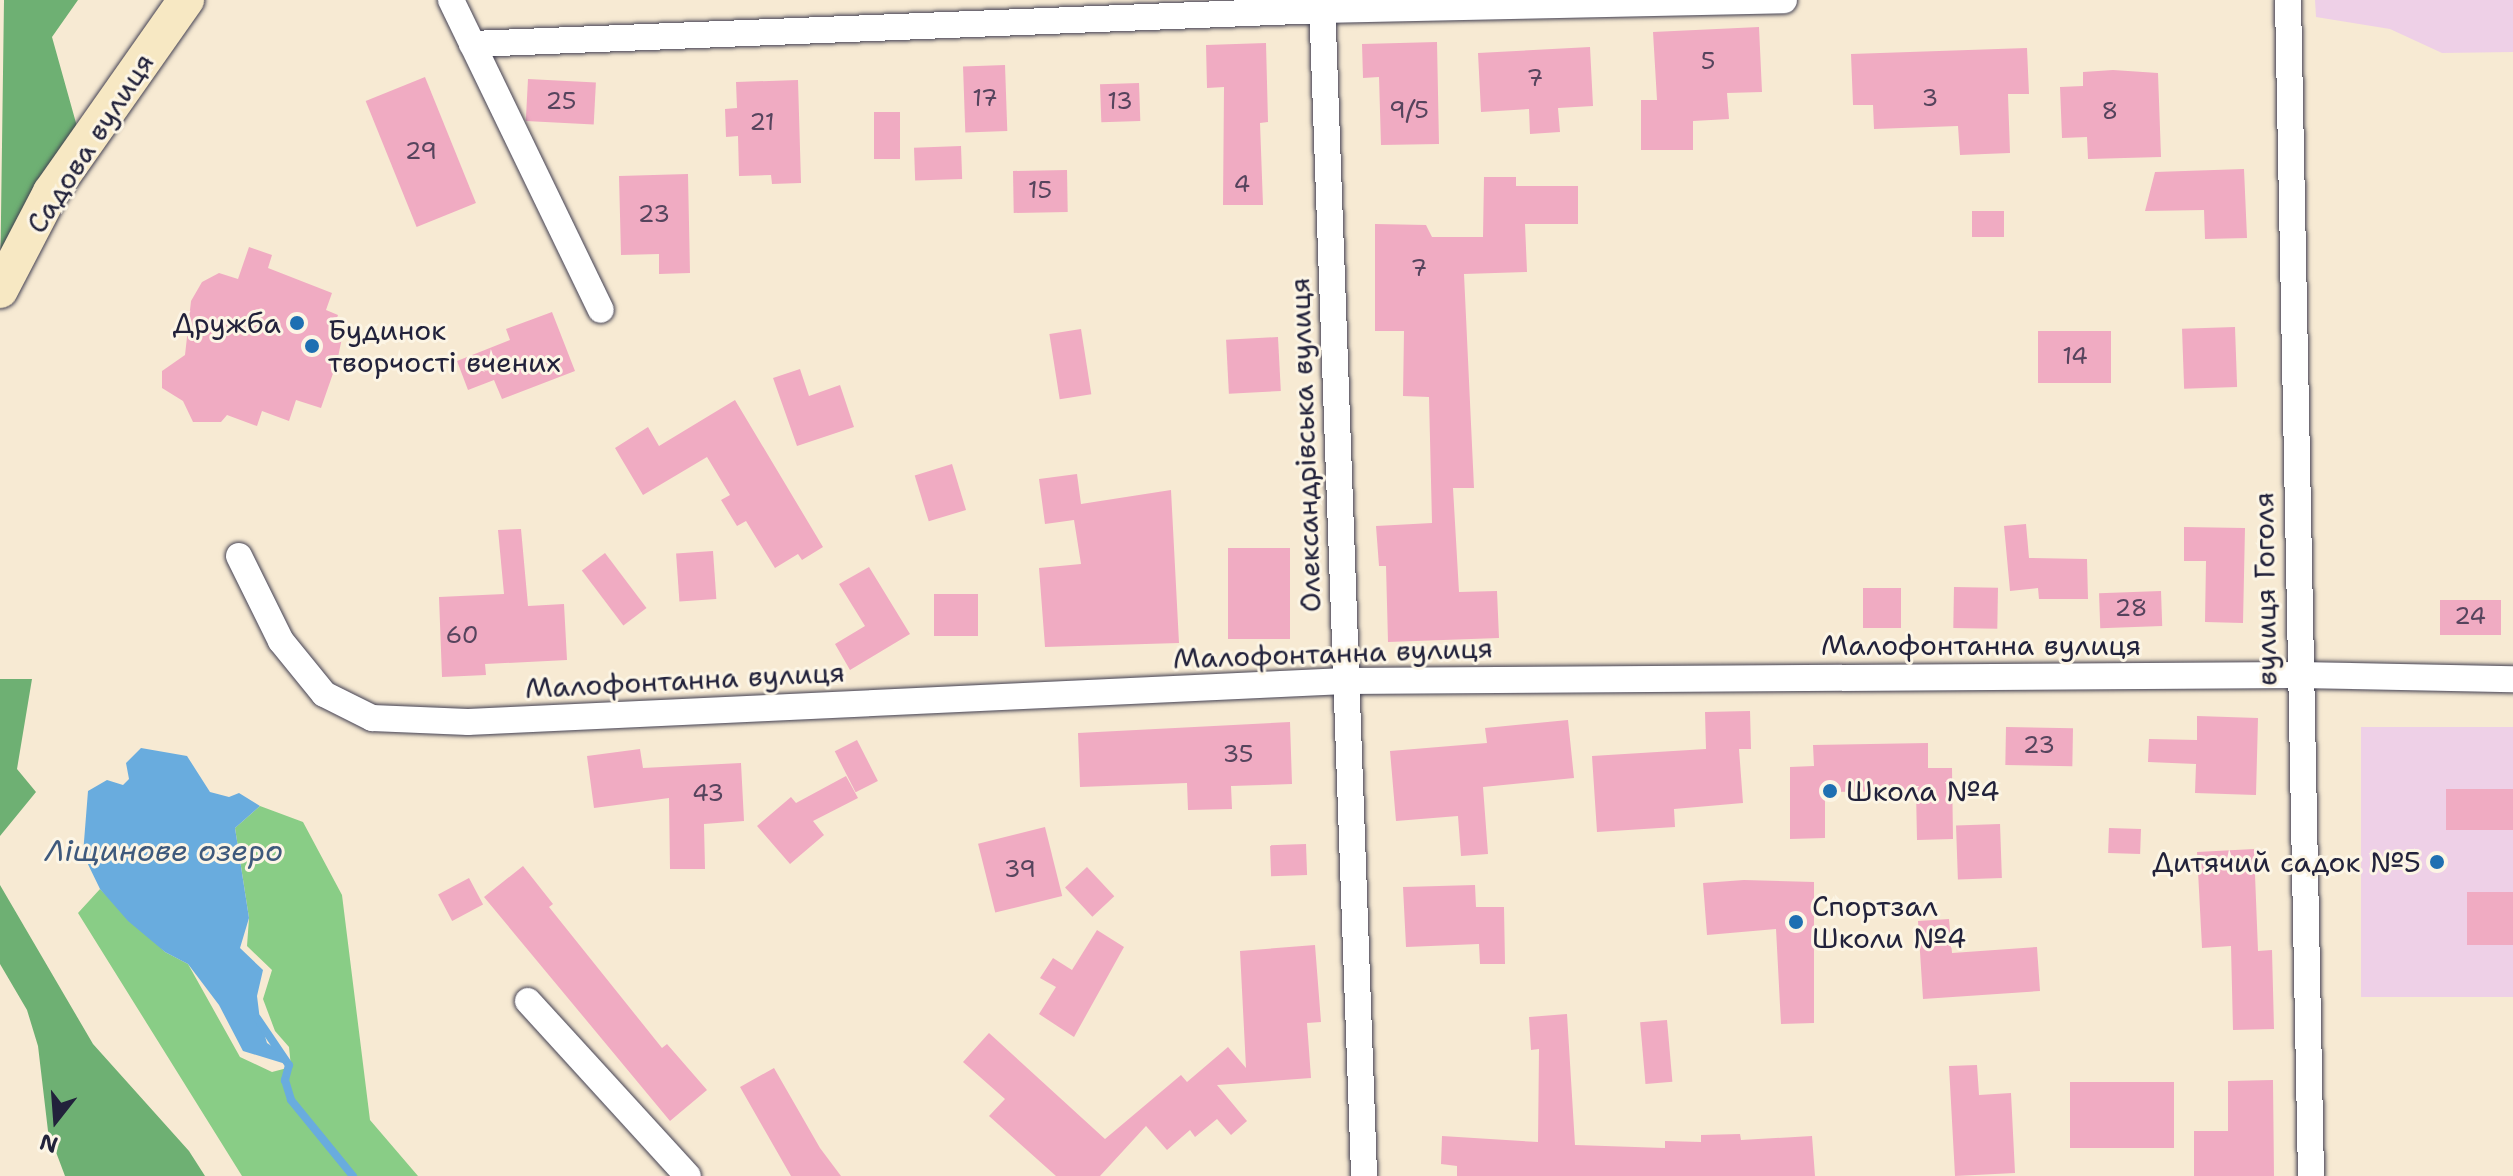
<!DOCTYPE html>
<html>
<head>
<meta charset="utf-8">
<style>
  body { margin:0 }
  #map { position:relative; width:2513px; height:1176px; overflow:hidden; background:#f7ead3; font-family:"Shantell Sans",sans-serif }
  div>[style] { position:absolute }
  .built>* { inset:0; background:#eed0e7; transform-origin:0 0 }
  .green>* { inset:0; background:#89cd86 }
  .forest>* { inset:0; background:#6eb073 }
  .water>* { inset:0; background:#69acde }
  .stream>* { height:8px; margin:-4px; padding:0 4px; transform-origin:4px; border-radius:4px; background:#69acde }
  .building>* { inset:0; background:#f0abc2; transform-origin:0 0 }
  .roads { filter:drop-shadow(0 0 2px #424052) drop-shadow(0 0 2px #424052) }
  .street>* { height:26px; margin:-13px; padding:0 13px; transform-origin:13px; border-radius:13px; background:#fff }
  .secondary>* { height:36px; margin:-18px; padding:0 18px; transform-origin:18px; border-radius:18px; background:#f7e8c3 }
  .dots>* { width:22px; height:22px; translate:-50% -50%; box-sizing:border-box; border:4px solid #fcf5e5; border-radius:50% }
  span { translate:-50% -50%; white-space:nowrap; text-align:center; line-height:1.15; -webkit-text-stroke:6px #fcf5e5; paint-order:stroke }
  .number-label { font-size:24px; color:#56445d }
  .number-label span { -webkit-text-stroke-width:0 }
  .street-label { font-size:28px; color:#22223b }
  .poi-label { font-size:28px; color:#22223b }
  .right { translate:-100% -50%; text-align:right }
  .left { translate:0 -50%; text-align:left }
  .water-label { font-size:30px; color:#3e597c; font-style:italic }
  .north { position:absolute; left:16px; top:1080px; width:80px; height:80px; -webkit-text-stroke:6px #fcf5e5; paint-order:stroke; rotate:197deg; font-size:22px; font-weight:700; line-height:32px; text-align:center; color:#22223b }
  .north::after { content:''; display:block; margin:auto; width:28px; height:36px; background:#22223b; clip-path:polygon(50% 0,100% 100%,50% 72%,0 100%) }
</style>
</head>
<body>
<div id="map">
  <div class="built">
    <div style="clip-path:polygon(2315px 0,2513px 0,2513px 52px,2442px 53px,2390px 29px,2316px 17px)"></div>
    <div style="left:2513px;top:727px;width:270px;height:152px;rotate:90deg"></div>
  </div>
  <div class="green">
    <div style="clip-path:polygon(260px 806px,303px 822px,342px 895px,370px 1120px,418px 1176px,242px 1176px,78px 913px,100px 889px,165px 952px,188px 964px,240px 1057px,272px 1072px,291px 1067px,289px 1047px,275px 1031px,263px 999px,272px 970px,247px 946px,249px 918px,235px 828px)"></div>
  </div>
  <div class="forest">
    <div style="clip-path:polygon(4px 0,78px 0,52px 37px,83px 148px,0 290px)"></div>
    <div style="clip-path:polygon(0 679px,32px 679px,17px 769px,36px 792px,0 836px)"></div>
    <div style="clip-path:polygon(0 885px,93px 1044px,189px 1151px,205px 1176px,65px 1176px,48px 1131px,38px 1046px,27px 1010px,0 964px)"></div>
  </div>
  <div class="water">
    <div style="clip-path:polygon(141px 748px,187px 756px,210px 792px,229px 797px,239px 793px,260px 806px,235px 828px,249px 918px,240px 948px,263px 970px,257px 996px,260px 1020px,267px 1043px,284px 1054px,289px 1065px,243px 1051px,219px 1005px,188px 964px,165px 952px,128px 921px,100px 889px,83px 854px,88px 791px,107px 780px,123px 785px,129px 779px,126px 763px)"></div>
  </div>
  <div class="stream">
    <div style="left:257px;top:1018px;width:57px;rotate:55.8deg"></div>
    <div style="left:289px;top:1065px;width:16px;rotate:105deg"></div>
    <div style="left:285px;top:1080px;width:21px;rotate:73deg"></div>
    <div style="left:291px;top:1100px;width:98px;rotate:50.8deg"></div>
  </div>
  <div class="building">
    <div style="clip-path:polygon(1759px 27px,1762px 92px,1727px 93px,1729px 119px,1693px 121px,1693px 150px,1641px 150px,1641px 100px,1657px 100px,1653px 32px)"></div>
    <div style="clip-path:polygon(1437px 42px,1439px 144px,1381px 145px,1379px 77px,1363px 78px,1362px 44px)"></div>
    <div style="clip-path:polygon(1266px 43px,1268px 122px,1260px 123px,1263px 205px,1223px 205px,1224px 87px,1207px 88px,1206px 45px)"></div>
    <div style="clip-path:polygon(1590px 47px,1593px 106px,1558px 108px,1560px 132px,1530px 134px,1529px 109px,1481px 112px,1478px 53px)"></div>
    <div style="clip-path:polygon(2027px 48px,2029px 94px,2008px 94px,2010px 153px,1960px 155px,1958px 126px,1874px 129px,1873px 105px,1853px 105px,1851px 54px)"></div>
    <div style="left:1005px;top:65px;width:66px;height:42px;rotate:88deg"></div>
    <div style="clip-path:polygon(2113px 70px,2158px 73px,2161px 157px,2088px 159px,2087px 137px,2062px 138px,2060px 87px,2083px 86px,2083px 72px)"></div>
    <div style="left:425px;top:77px;width:136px;height:64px;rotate:68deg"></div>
    <div style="left:528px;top:79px;width:68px;height:42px;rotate:3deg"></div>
    <div style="clip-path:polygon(798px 80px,801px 183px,772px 184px,771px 175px,739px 176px,738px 136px,726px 137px,725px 109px,737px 108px,736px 82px)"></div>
    <div style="left:1139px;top:83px;width:38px;height:39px;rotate:88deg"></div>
    <div style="left:874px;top:112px;width:26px;height:47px"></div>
    <div style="left:961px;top:146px;width:33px;height:47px;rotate:88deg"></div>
    <div style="clip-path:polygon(2244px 169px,2247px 238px,2205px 239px,2204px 210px,2145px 211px,2155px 172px)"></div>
    <div style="left:1067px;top:170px;width:42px;height:54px;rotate:89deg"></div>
    <div style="clip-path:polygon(688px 174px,690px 273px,659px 274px,659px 254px,621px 255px,619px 176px)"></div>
    <div style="clip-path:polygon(1484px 177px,1516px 177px,1516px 186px,1578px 186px,1578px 224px,1525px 224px,1527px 272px,1464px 274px,1474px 488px,1453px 488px,1459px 592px,1497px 591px,1499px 638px,1388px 642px,1386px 566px,1379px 566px,1376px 526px,1432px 523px,1429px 397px,1403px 396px,1404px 331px,1375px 331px,1375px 224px,1426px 225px,1432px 237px,1483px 237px)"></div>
    <div style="left:1972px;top:211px;width:32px;height:26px"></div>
    <div style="clip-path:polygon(249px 247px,272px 255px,268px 268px,332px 293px,326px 310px,338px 315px,333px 329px,343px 333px,337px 362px,321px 408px,296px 400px,289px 421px,262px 411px,257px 426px,227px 415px,221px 422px,193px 422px,183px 401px,162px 388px,162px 371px,185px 355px,191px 301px,202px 282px,219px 273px,238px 279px)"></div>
    <div style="clip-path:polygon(552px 312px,575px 371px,502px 399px,494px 380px,468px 390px,457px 361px,510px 340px,506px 329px)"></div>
    <div style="left:2235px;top:327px;width:60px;height:53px;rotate:88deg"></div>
    <div style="left:1081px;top:329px;width:66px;height:32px;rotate:81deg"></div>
    <div style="left:2038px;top:331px;width:73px;height:52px"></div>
    <div style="left:1278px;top:337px;width:54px;height:52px;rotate:87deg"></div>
    <div style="clip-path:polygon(800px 369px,809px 396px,840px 385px,854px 427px,797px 446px,773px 378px)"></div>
    <div style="clip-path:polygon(735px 400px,823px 547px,802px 560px,798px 554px,775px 568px,746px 521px,737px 526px,721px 500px,730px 495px,707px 457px,643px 495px,615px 448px,648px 427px,659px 446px)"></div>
    <div style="left:952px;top:464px;width:48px;height:39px;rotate:73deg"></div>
    <div style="clip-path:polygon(1077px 474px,1081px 504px,1171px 490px,1179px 643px,1045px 647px,1039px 568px,1081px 564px,1074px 520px,1045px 524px,1039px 479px)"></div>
    <div style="clip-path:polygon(2026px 524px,2029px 558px,2087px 559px,2088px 599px,2039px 599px,2038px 588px,2010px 591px,2004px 526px)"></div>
    <div style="clip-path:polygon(2184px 527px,2245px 528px,2243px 623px,2205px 622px,2206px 561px,2184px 561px)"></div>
    <div style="clip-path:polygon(521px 529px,528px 606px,564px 604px,567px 660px,485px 664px,486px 675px,442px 677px,439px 597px,504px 594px,498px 530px)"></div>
    <div style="left:1228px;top:548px;width:62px;height:91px"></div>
    <div style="left:713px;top:551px;width:48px;height:37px;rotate:86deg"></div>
    <div style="left:605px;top:553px;width:69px;height:29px;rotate:53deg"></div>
    <div style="clip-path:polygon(869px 567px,910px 634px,850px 670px,835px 644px,865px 626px,839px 584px)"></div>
    <div style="left:1954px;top:587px;width:44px;height:41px;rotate:1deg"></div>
    <div style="left:1863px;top:588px;width:38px;height:40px"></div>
    <div style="left:2161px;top:591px;width:35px;height:62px;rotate:88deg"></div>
    <div style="left:934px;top:594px;width:44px;height:42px"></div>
    <div style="left:2440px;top:600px;width:61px;height:35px"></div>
    <div style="clip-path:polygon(1750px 711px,1751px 749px,1739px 749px,1743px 803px,1674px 809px,1675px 827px,1597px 832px,1592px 756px,1706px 749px,1705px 712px)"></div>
    <div style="clip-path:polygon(2197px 716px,2258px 718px,2256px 795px,2195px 793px,2196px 764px,2148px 762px,2149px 739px,2197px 740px)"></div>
    <div style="clip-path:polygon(1568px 720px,1574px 778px,1483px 787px,1488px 854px,1461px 856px,1458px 816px,1396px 821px,1390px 751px,1487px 743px,1485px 728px)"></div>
    <div style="clip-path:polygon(1290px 722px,1292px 784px,1231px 786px,1232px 809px,1188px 810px,1187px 783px,1080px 787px,1078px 733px)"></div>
    <div style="left:2006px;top:727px;width:67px;height:38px;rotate:1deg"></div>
    <div style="left:857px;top:740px;width:46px;height:25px;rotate:63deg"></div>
    <div style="clip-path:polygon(1928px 743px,1928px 768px,1952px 768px,1953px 839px,1917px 840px,1916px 791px,1825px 792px,1825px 838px,1790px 839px,1790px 767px,1814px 766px,1813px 745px)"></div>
    <div style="clip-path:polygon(640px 749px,643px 768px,741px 763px,744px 821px,704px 824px,705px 869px,670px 869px,669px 798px,594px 808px,587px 756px)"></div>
    <div style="clip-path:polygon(846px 776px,858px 798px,813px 821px,824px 835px,790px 864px,757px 826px,791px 797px,796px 803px)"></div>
    <div style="left:2446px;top:789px;width:67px;height:41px"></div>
    <div style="left:2000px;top:824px;width:54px;height:44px;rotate:88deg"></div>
    <div style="left:1045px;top:827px;width:71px;height:69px;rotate:76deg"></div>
    <div style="left:2109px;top:828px;width:32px;height:25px;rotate:2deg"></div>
    <div style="left:1306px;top:844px;width:31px;height:36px;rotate:88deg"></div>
    <div style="clip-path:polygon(2254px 849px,2258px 951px,2272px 950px,2274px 1029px,2233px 1030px,2231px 946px,2202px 948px,2197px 852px)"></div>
    <div style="clip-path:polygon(523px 866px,553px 904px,549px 907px,662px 1048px,667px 1044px,707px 1090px,670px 1121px,484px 897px)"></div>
    <div style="left:1087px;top:867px;width:40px;height:30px;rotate:47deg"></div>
    <div style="left:469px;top:878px;width:30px;height:35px;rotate:62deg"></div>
    <div style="clip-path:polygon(1744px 880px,1814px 882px,1814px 1023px,1781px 1024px,1776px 929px,1707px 935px,1703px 883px)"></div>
    <div style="clip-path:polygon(1475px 885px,1476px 907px,1504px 907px,1505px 964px,1480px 964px,1479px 944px,1406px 947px,1403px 887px)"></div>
    <div style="left:2467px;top:892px;width:46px;height:53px"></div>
    <div style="clip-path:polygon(1949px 919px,1952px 953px,2037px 947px,2040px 991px,1923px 999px,1918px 921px)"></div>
    <div style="clip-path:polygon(1097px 930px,1124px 947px,1074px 1037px,1039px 1014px,1056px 987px,1040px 978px,1053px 958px,1072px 970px)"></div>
    <div style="clip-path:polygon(1315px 945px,1321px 1022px,1307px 1023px,1311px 1078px,1217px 1085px,1247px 1121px,1231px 1135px,1217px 1119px,1195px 1137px,1190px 1130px,1167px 1150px,1146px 1126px,1100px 1176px,1056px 1176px,989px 1116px,1005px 1099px,963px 1062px,989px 1033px,1105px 1139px,1181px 1075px,1187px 1082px,1228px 1047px,1246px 1068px,1240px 951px)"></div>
    <div style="clip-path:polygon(1567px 1014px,1575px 1145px,1665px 1148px,1665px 1141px,1701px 1142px,1701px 1135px,1740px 1134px,1741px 1140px,1812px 1136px,1815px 1176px,1457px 1176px,1457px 1166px,1441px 1164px,1442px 1136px,1538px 1142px,1539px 1049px,1531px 1050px,1529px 1017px)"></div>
    <div style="left:1667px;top:1020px;width:62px;height:27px;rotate:85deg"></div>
    <div style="clip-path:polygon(1977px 1065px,1979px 1095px,2011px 1093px,2015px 1173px,1955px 1176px,1949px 1066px)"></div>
    <div style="clip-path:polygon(774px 1068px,820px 1148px,841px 1176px,791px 1176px,740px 1087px)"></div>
    <div style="clip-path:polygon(2273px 1080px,2274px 1176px,2194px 1176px,2194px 1131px,2228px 1131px,2228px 1081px)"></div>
    <div style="left:2070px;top:1082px;width:104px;height:66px"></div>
  </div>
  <div class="roads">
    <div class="street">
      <div style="left:451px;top:0;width:344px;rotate:64.2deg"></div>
      <div style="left:1322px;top:0;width:1177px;rotate:87.95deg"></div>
      <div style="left:2288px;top:0;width:1176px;rotate:88.88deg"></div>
      <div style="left:472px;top:44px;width:851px;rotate:-2.29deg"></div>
      <div style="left:1322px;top:10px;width:462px;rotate:-1.2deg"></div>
      <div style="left:239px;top:556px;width:95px;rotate:63.7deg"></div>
      <div style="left:281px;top:641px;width:68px;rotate:50.9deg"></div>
      <div style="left:324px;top:694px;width:54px;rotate:26.6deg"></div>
      <div style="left:372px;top:718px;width:96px;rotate:2.4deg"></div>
      <div style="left:468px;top:722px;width:878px;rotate:-2.68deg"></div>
      <div style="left:1345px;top:681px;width:953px;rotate:-0.36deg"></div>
      <div style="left:2298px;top:675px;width:215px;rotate:1.1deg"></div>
      <div style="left:528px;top:1001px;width:237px;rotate:47.6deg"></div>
    </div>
    <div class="secondary">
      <div style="left:0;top:290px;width:110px;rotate:-62.5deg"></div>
      <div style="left:51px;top:192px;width:235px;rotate:-54.9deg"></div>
    </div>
  </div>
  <div class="dots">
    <div style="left:297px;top:323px;background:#1f6fb2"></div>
    <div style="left:312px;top:346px;background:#1f6fb2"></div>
    <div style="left:1830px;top:791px;background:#1f6fb2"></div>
    <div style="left:2437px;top:862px;background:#1f6fb2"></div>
    <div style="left:1796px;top:922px;background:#1f6fb2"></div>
  </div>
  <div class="number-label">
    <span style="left:1708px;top:62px">5</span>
    <span style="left:1535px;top:79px">7</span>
    <span style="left:985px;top:99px">17</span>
    <span style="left:1930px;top:99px">3</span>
    <span style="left:561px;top:102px">25</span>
    <span style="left:1120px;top:102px">13</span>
    <span style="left:1409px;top:111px">9/5</span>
    <span style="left:2110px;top:112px">8</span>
    <span style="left:762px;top:123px">21</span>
    <span style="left:421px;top:152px">29</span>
    <span style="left:1242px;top:185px">4</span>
    <span style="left:1040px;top:191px">15</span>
    <span style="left:654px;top:215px">23</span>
    <span style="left:1419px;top:269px">7</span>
    <span style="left:2075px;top:357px">14</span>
    <span style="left:2131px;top:609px">28</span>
    <span style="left:2470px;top:617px">24</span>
    <span style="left:462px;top:636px">60</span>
    <span style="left:2039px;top:746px">23</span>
    <span style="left:1238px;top:755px">35</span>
    <span style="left:708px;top:794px">43</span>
    <span style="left:1020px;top:870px">39</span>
  </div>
  <div class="street-label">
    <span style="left:90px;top:143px;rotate:-57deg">Садова вулиця</span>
    <span style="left:1305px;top:445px;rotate:-92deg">Олександрівська вулиця</span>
    <span style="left:2265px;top:589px;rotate:-91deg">вулиця Гоголя</span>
    <span style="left:1981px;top:645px">Малофонтанна вулиця</span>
    <span style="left:1333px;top:653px;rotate:-2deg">Малофонтанна вулиця</span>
    <span style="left:685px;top:680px;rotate:-3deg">Малофонтанна вулиця</span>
  </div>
  <div class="poi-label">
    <span class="right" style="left:281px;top:323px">Дружба</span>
    <span class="left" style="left:328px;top:346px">Будинок<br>творчості вчених</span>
    <span class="left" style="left:1846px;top:791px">Школа №4</span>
    <span class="right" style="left:2421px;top:862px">Дитячий садок №5</span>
    <span class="left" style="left:1812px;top:922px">Спортзал<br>Школи №4</span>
  </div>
  <div class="water-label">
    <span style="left:164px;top:851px">Ліщинове озеро</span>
  </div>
  <div class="north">N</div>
</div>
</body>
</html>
